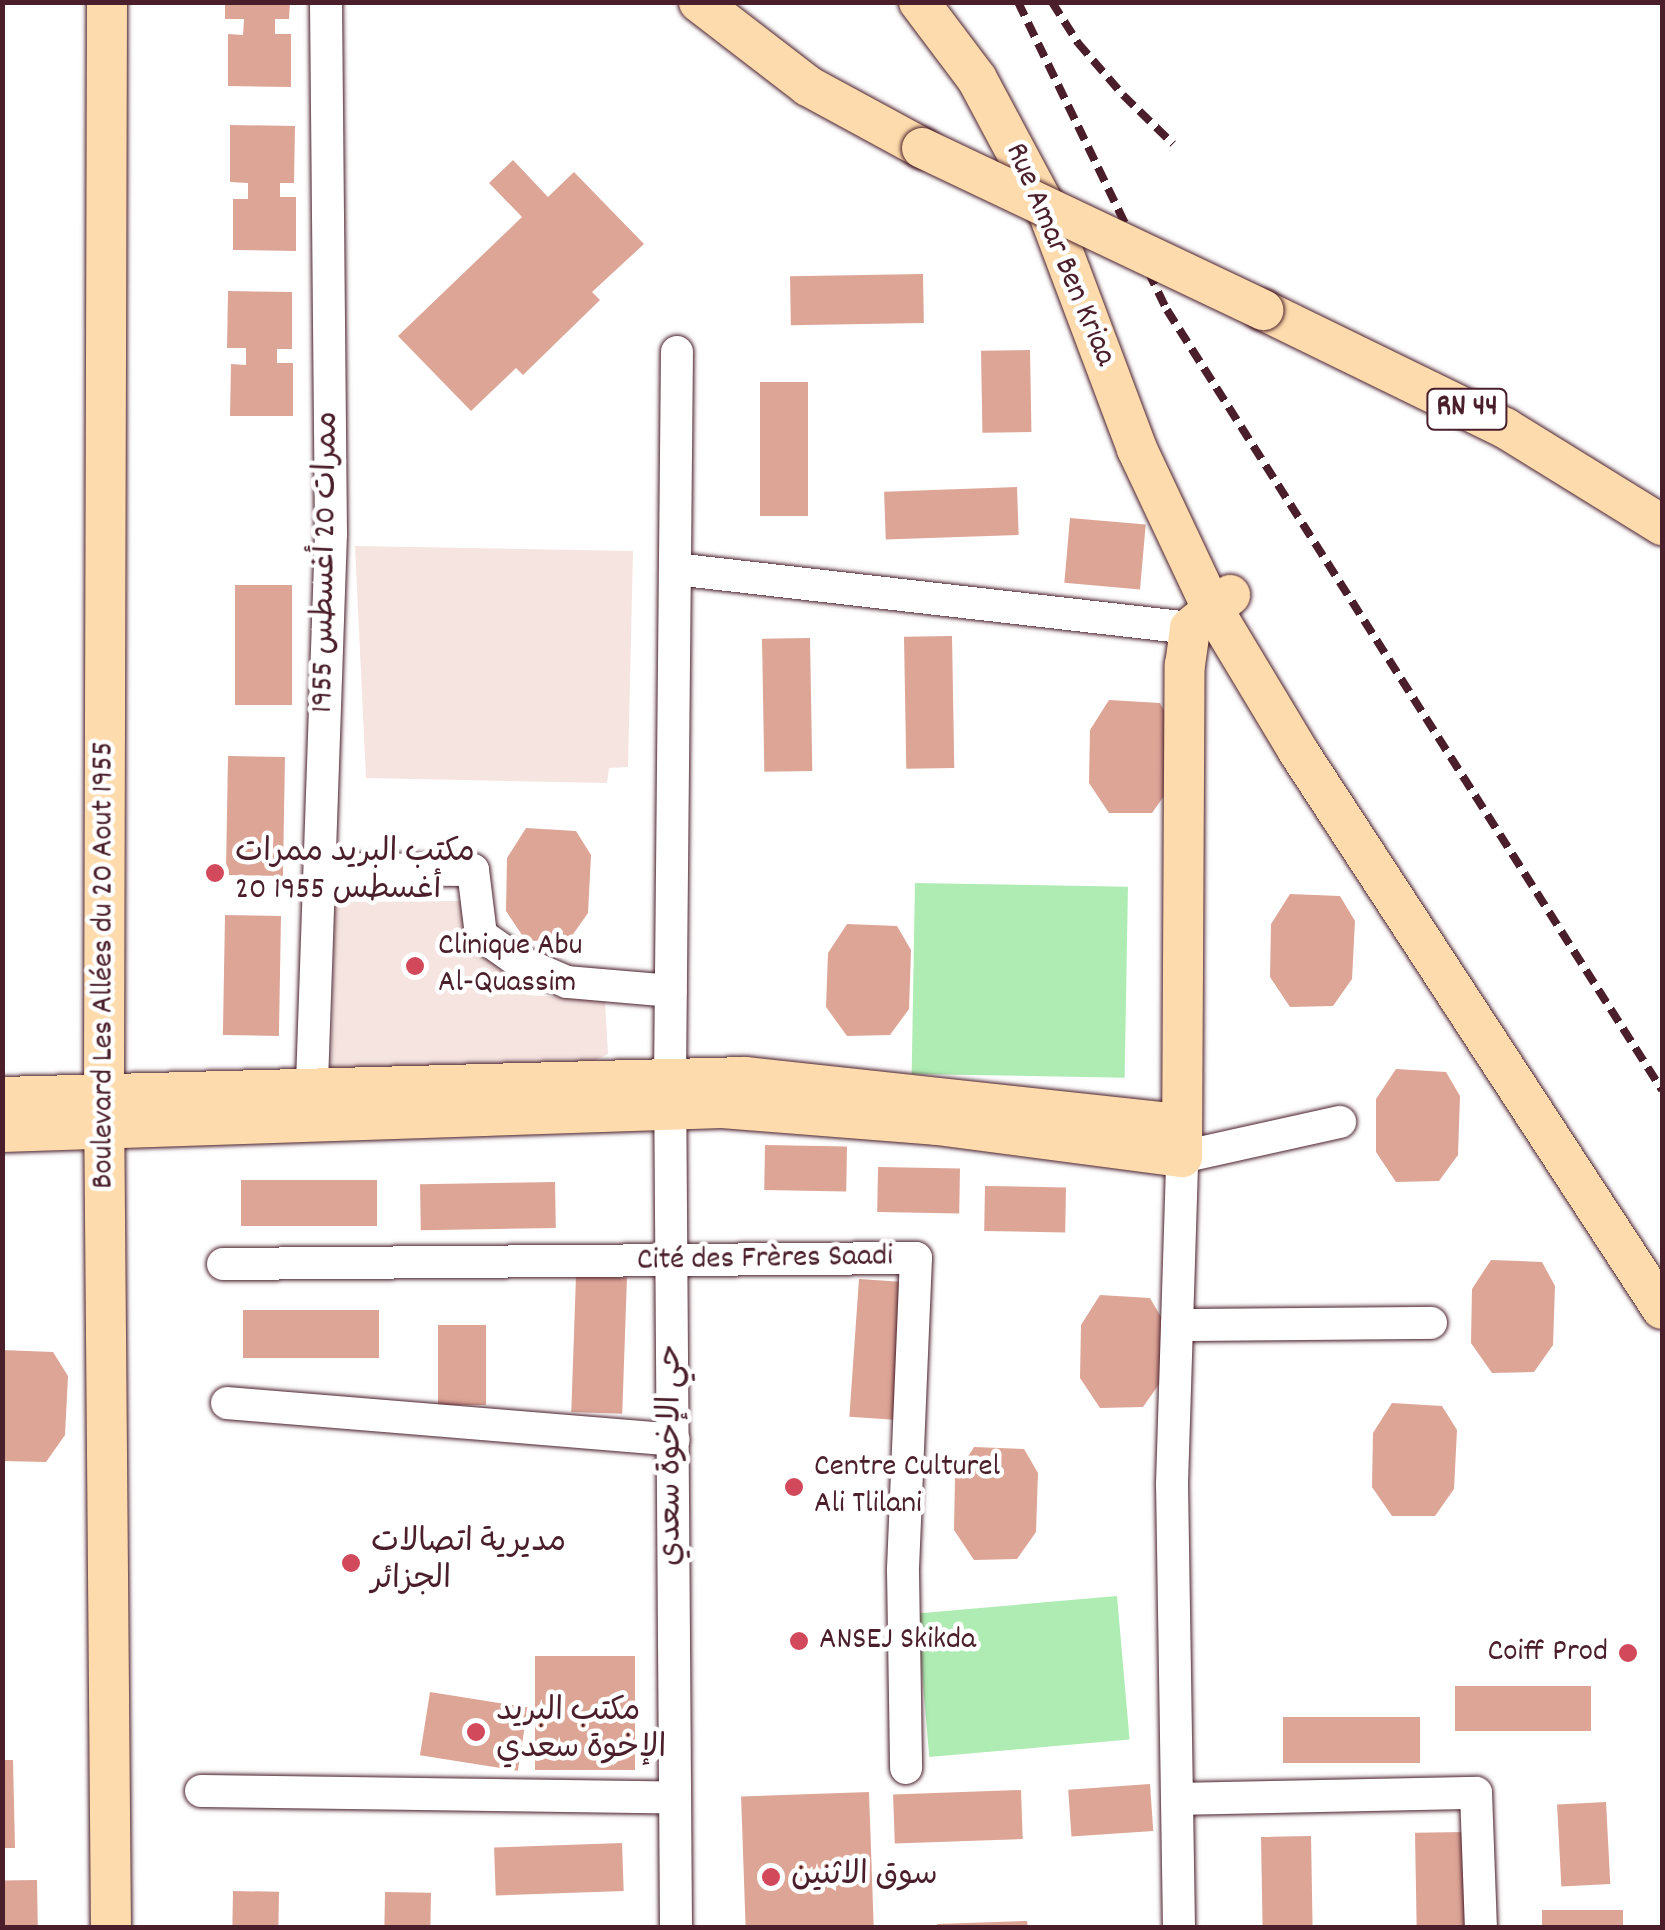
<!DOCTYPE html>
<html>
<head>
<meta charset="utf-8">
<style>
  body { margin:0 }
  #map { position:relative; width:1665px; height:1930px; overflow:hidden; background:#fff; font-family:Dekko,"Playpen Sans Arabic",sans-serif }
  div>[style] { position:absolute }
  .built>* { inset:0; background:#f5e4e0 }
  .green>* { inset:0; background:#aeecb3; transform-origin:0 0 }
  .building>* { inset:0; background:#dda596; transform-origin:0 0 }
  .roads { filter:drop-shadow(0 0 2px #4a1f2b) drop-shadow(0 0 2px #4a1f2b) }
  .minor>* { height:32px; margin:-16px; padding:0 16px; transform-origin:16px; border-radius:16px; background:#fff }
  .major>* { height:40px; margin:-20px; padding:0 20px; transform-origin:20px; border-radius:20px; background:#fedbac }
  .rail>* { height:8px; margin-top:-4px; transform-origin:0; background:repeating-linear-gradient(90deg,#4a1f2b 0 15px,transparent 0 23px) }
  .bridges { filter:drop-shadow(0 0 2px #4a1f2b) drop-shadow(0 0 2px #4a1f2b) }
  .major-bridge>* { height:40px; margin:-20px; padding:0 20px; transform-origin:20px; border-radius:20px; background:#fedbac }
  .dots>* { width:28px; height:28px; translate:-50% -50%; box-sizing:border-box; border:5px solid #fff; border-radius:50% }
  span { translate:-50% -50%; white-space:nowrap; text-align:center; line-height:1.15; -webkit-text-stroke:9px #fff; paint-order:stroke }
  .shield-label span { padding:2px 8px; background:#fff; border:2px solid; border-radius:8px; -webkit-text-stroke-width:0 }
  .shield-label { font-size:30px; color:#4a1f2b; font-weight:700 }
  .street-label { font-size:32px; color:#4a1f2b }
  .poi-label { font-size:32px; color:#4a1f2b }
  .left { translate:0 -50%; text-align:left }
  .right { translate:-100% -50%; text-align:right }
  .frame { position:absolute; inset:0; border:5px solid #4a1f2b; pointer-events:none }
</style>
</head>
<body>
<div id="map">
  <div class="built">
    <div style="clip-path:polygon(355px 546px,633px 551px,628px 767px,609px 768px,607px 783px,366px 778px)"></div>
    <div style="clip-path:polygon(461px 901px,465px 937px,527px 995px,605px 1000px,608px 1054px,576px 1070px,331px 1082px,335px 902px)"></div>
  </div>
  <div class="green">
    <div style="left:915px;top:883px;width:213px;height:191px;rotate:1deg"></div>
    <div style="left:1117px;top:1596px;width:144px;height:201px;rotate:85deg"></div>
  </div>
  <div class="building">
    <div style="clip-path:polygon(225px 2px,290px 2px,289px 19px,275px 19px,275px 34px,291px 34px,291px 87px,228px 86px,228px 34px,243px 35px,244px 19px,225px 19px)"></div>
    <div style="clip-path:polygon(230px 125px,295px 126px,294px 183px,280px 183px,280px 197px,296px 197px,296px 251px,233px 250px,233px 199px,248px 199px,248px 183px,230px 182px)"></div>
    <div style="clip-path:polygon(513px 160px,548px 197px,574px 172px,644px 244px,592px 292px,600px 300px,523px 375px,516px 368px,471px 411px,398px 336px,522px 217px,489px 183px)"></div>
    <div style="left:923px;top:274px;width:49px;height:133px;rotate:89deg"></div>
    <div style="clip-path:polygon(228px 291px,292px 292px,292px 349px,277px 349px,277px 363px,293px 363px,293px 416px,230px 416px,231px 364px,246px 365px,246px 348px,227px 348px)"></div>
    <div style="left:1030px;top:350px;width:82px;height:49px;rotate:89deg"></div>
    <div style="left:760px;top:382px;width:48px;height:134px"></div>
    <div style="left:1017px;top:487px;width:48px;height:133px;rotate:88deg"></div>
    <div style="left:1070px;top:518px;width:76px;height:65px;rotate:5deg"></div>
    <div style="left:235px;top:585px;width:57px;height:120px"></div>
    <div style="left:952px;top:636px;width:132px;height:48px;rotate:89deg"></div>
    <div style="left:810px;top:638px;width:133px;height:48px;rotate:89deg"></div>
    <div style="clip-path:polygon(1109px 700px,1160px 703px,1173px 727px,1171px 786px,1152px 813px,1109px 813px,1089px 783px,1090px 730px)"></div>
    <div style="left:228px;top:756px;width:57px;height:119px;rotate:1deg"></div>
    <div style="clip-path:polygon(526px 828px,576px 831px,591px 855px,588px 913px,569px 940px,526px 941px,506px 911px,507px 858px)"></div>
    <div style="clip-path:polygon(1290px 894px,1340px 896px,1355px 921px,1352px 979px,1333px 1006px,1290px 1007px,1270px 977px,1271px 924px)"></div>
    <div style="left:225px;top:915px;width:56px;height:120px;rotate:1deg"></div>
    <div style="clip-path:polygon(847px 924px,897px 926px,911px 950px,909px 1009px,890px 1035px,847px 1036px,826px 1007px,828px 953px)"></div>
    <div style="clip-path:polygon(1396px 1069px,1446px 1072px,1460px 1096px,1458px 1155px,1439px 1181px,1396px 1182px,1376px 1152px,1376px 1099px)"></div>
    <div style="left:765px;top:1145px;width:82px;height:45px;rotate:1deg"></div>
    <div style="left:878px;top:1167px;width:82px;height:45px;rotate:1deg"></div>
    <div style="left:377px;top:1180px;width:46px;height:136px;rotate:90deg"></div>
    <div style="left:555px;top:1182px;width:46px;height:135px;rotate:89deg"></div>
    <div style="left:985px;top:1186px;width:81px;height:45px;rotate:1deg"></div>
    <div style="clip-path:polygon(1491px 1260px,1542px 1262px,1555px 1286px,1553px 1345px,1534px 1372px,1492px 1373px,1471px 1343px,1472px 1289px)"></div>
    <div style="left:576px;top:1276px;width:51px;height:136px;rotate:2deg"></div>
    <div style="left:859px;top:1279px;width:48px;height:138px;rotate:4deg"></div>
    <div style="clip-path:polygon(1100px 1295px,1150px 1298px,1164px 1322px,1162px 1380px,1143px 1407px,1100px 1408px,1080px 1378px,1081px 1325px)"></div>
    <div style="left:243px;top:1310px;width:136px;height:48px"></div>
    <div style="left:438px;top:1325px;width:48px;height:80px"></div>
    <div style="clip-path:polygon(2px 1350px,53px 1352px,68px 1376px,65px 1435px,46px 1462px,2px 1461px)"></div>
    <div style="clip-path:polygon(1392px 1403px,1442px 1406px,1457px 1430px,1454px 1489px,1435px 1516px,1392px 1516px,1372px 1487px,1373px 1433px)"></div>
    <div style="clip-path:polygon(974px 1447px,1024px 1449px,1038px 1473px,1036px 1532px,1017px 1559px,974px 1560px,954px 1530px,955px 1477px)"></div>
    <div style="left:535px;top:1656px;width:100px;height:114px"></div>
    <div style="left:1455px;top:1686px;width:136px;height:45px"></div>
    <div style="left:430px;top:1692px;width:99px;height:64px;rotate:9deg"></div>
    <div style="left:1420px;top:1717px;width:46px;height:137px;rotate:90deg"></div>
    <div style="clip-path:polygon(2px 1760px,13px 1760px,15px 1848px,2px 1848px)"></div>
    <div style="left:1150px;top:1784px;width:47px;height:82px;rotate:86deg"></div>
    <div style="left:1021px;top:1790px;width:49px;height:128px;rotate:88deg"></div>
    <div style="left:869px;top:1792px;width:136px;height:128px;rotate:88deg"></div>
    <div style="left:1606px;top:1802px;width:82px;height:49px;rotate:87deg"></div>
    <div style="left:1465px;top:1832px;width:96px;height:50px;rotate:89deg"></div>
    <div style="left:1311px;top:1836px;width:92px;height:50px;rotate:89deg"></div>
    <div style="left:622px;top:1843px;width:48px;height:128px;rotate:88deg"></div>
    <div style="left:37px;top:1880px;width:48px;height:35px;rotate:89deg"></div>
    <div style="left:233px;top:1891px;width:46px;height:37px;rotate:1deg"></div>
    <div style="left:385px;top:1892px;width:46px;height:36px;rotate:1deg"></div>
    <div style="left:1542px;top:1910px;width:81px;height:18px"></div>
    <div style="clip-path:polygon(1027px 1921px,1028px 1928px,937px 1928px,937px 1924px)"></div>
  </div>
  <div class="roads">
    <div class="minor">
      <div style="left:675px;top:569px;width:518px;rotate:6.54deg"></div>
      <div style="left:322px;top:869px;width:151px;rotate:0.4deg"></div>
      <div style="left:473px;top:870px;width:65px;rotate:83deg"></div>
      <div style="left:481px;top:935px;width:45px;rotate:35.1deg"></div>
      <div style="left:518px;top:961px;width:53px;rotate:23.2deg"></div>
      <div style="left:567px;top:982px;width:104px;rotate:4.9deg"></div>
      <div style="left:311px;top:1112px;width:578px;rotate:-88.02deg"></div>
      <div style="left:331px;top:534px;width:532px;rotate:-90.54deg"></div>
      <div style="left:223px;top:1264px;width:693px;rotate:-0.5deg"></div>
      <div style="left:916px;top:1258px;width:313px;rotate:92.4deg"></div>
      <div style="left:903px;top:1571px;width:197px;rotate:89.1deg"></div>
      <div style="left:1177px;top:1325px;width:254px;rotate:-0.5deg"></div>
      <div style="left:227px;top:1403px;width:448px;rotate:4.7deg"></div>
      <div style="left:201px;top:1791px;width:474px;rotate:0.8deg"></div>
      <div style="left:1178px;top:1799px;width:298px;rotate:-1.2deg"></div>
      <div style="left:1476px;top:1793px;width:135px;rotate:87.9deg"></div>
      <div style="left:676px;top:1928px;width:849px;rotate:-90.4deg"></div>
      <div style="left:670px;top:1079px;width:727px;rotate:-89.45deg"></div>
      <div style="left:1179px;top:1928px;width:444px;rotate:-90.9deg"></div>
      <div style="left:1172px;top:1484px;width:327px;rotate:-88.2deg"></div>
      <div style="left:1182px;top:1157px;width:162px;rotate:-12.5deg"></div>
    </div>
    <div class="major">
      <div style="left:107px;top:2px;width:1095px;rotate:90.16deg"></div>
      <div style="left:104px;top:1097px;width:831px;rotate:89.52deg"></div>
      <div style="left:699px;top:2px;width:138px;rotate:37.6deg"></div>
      <div style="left:808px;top:86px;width:130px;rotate:28.5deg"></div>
      <div style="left:919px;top:2px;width:96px;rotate:53deg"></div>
      <div style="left:977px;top:79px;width:151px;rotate:61.9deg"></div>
      <div style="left:1048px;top:212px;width:253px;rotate:69.4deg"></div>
      <div style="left:1137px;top:449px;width:174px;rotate:64.8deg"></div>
      <div style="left:1211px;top:606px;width:169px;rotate:59deg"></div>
      <div style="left:1298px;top:751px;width:666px;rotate:56.88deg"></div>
      <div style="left:1263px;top:310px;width:269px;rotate:26deg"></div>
      <div style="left:1505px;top:428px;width:185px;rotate:31.7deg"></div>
      <div style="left:2px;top:1097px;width:744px;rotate:-1.54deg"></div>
      <div style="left:746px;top:1077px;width:438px;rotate:6.2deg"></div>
      <div style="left:2px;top:1132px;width:720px;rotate:-1.91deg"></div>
      <div style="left:722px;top:1108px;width:217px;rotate:4.5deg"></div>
      <div style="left:938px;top:1125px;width:246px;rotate:7.5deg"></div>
      <div style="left:1182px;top:1157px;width:492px;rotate:-89.7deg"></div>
      <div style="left:1185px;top:665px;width:37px;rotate:-82deg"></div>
      <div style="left:1190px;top:628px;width:52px;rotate:-39.5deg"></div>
    </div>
  </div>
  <div class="rail">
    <div style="left:1018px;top:2px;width:342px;rotate:64.2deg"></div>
    <div style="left:1167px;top:310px;width:924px;rotate:57.6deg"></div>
    <div style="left:1052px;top:2px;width:49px;rotate:57.6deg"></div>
    <div style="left:1078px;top:43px;width:69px;rotate:49.1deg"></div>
    <div style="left:1123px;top:95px;width:70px;rotate:44.4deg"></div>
  </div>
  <div class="bridges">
    <div class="major-bridge">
      <div style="left:922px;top:148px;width:378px;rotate:25.4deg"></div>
    </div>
  </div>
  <div class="dots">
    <div style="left:215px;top:873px;background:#d1495b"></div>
    <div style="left:415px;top:966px;background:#d1495b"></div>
    <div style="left:794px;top:1487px;background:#d1495b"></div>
    <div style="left:351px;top:1563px;background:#d1495b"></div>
    <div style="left:799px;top:1641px;background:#d1495b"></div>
    <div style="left:1628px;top:1653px;background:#d1495b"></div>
    <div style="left:476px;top:1732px;background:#d1495b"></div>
    <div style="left:771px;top:1877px;background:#d1495b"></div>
  </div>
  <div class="shield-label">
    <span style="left:1467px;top:409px">RN 44</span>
  </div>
  <div class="street-label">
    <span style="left:1059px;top:255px;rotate:67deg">Rue Amar Ben Kriaa</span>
    <span style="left:327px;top:562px;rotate:-89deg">ممرات 20 أغسطس 1955</span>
    <span style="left:105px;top:965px;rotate:-90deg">Boulevard Les Allées du 20 Aout 1955</span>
    <span style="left:765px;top:1260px;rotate:-1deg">Cité des Frères Saadi</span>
    <span style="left:673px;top:1455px;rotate:-90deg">حي الإخوة سعدي</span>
  </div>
  <div class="poi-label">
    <span class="left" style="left:235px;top:873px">مكتب البريد ممرات<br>20 أغسطس 1955</span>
    <span class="left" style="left:438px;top:966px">Clinique Abu<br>Al-Quassim</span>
    <span class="left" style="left:814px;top:1487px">Centre Culturel<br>Ali Tlilani</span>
    <span class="left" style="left:371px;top:1563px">مديرية اتصالات<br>الجزائر</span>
    <span class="left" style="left:819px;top:1641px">ANSEJ Skikda</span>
    <span class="right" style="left:1608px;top:1653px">Coiff Prod</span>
    <span class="left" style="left:496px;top:1732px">مكتب البريد<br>الإخوة سعدي</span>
    <span class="left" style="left:791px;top:1877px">سوق الاثنين</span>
  </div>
  <div class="frame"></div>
</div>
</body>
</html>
